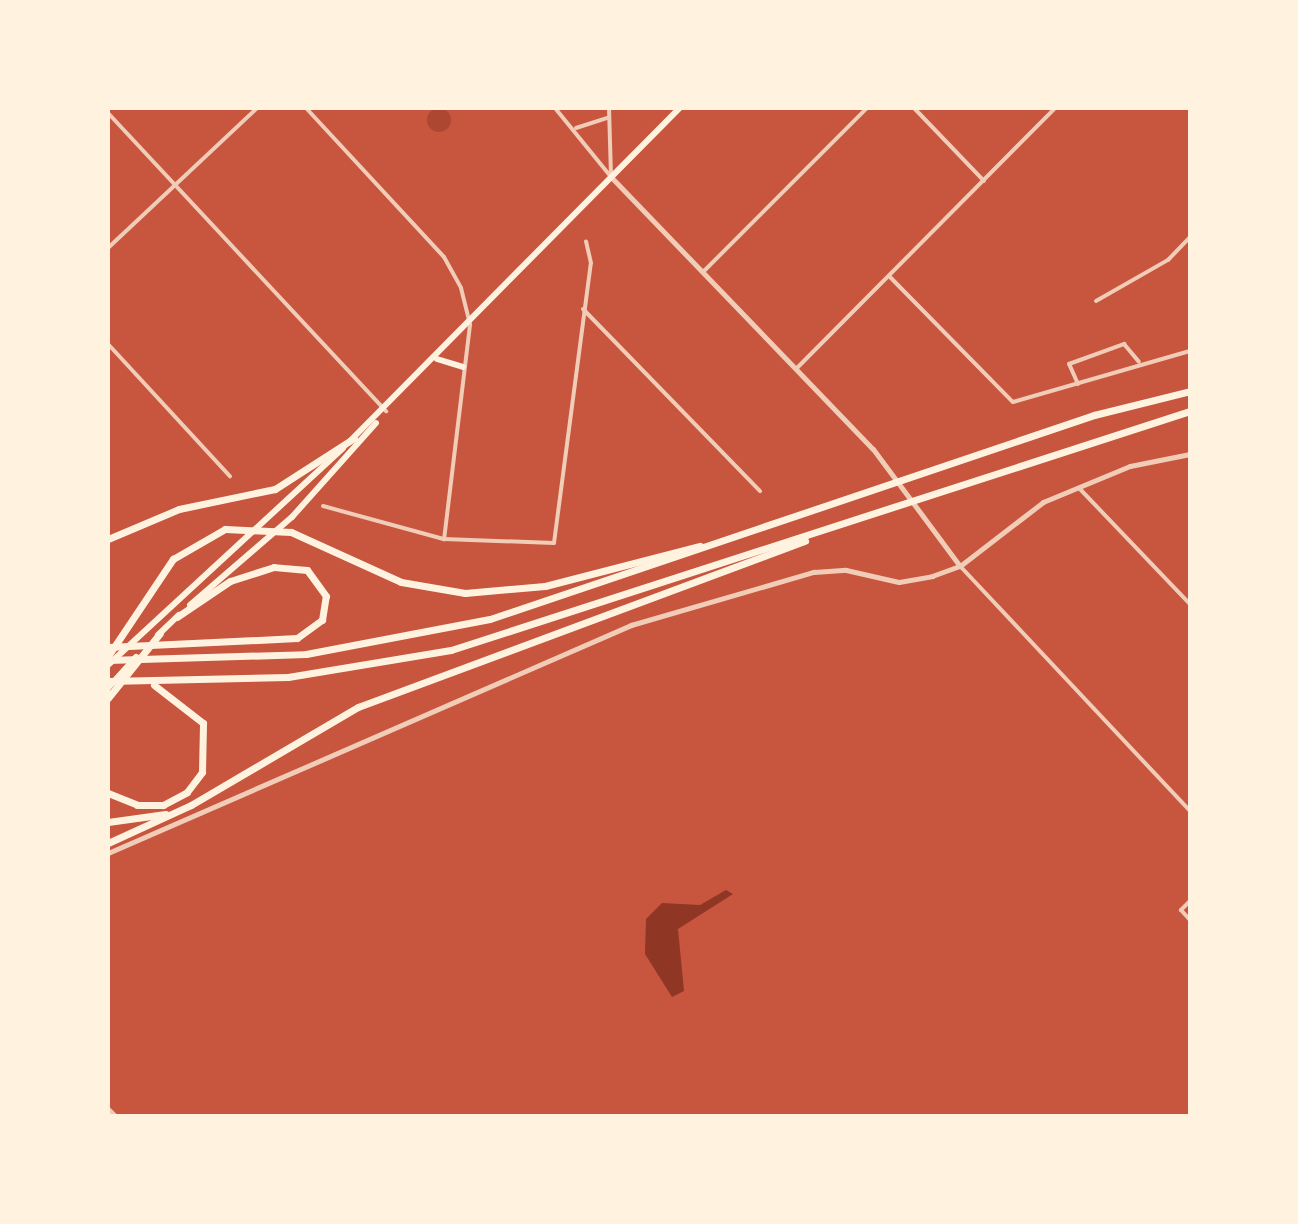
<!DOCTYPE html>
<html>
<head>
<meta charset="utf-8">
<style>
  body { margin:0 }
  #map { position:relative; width:1298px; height:1224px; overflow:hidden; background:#c8553d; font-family:Barlow,sans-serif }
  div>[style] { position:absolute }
  .green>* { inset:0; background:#ae4732 }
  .round { border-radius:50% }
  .water>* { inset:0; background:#8f3625 }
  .minor>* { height:4px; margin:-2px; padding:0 2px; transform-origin:2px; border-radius:2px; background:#f1ccb7 }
  .tertiary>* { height:5px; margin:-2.5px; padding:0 2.5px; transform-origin:2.5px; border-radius:2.5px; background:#f1ccb7 }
  .primary>* { height:6px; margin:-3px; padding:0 3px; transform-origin:3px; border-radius:3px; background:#fff3e0 }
  .motorway>* { height:7px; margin:-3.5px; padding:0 3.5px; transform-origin:3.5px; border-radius:3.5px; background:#fff3e0 }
  span { translate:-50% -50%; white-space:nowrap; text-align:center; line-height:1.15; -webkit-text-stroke:6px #fff3e0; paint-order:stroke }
  .frame { position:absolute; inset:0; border:110px solid #fff3e0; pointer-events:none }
</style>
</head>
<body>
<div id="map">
  <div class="green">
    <div class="round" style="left:427px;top:108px;width:24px;height:24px"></div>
  </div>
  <div class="water">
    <div style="clip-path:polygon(726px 890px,733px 894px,678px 929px,684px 991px,672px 997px,645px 954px,646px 919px,662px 903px,700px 905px)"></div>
  </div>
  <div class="minor">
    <div style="left:306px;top:108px;width:203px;rotate:47.2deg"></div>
    <div style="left:444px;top:257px;width:35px;rotate:61deg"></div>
    <div style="left:461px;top:288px;width:38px;rotate:76deg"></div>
    <div style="left:470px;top:325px;width:216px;rotate:96.9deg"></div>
    <div style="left:555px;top:108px;width:89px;rotate:50.9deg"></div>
    <div style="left:609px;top:108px;width:67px;rotate:88.3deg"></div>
    <div style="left:914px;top:108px;width:101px;rotate:46.2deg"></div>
    <div style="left:108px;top:113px;width:408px;rotate:47deg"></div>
    <div style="left:576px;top:128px;width:33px;rotate:-18deg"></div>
    <div style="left:108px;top:248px;width:204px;rotate:-43.2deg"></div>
    <div style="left:703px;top:272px;width:232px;rotate:-45deg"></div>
    <div style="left:890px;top:277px;width:175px;rotate:45.5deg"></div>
    <div style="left:1013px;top:402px;width:184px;rotate:-16.1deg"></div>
    <div style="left:1096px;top:301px;width:83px;rotate:-29.7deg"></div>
    <div style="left:1168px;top:260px;width:32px;rotate:-46deg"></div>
    <div style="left:583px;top:309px;width:254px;rotate:45.8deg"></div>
    <div style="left:108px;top:344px;width:180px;rotate:47.3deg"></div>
    <div style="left:796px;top:369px;width:368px;rotate:-45.2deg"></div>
    <div style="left:1078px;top:384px;width:22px;rotate:-114deg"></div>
    <div style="left:1069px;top:364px;width:59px;rotate:-20deg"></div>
    <div style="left:1124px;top:344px;width:23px;rotate:50deg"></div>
    <div style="left:1079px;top:488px;width:161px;rotate:46.3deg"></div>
    <div style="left:323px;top:506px;width:125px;rotate:15.3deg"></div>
    <div style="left:444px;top:539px;width:110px;rotate:2.1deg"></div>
    <div style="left:554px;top:543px;width:282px;rotate:-82.5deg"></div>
    <div style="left:591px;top:263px;width:22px;rotate:-103deg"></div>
    <div style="left:960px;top:566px;width:336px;rotate:46.8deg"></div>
    <div style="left:1190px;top:901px;width:13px;rotate:135deg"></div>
    <div style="left:1181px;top:910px;width:13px;rotate:48deg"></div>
  </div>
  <div class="tertiary">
    <div style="left:612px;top:178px;width:376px;rotate:46.1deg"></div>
    <div style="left:873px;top:449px;width:146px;rotate:53.4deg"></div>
    <div style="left:108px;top:853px;width:571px;rotate:-23.55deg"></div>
    <div style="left:631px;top:625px;width:191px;rotate:-16.2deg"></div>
    <div style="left:814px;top:572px;width:32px;rotate:-4deg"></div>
    <div style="left:846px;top:570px;width:54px;rotate:12.8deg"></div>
    <div style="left:899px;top:582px;width:34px;rotate:-10deg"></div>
    <div style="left:932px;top:576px;width:30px;rotate:-20deg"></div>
    <div style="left:960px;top:566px;width:105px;rotate:-37.6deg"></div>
    <div style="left:1043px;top:502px;width:94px;rotate:-22.5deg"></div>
    <div style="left:1130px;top:466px;width:61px;rotate:-11.3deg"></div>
    <div style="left:108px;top:1109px;width:10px;rotate:45deg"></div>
  </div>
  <div class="primary">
    <div style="left:437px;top:359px;width:27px;rotate:17deg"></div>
    <div style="left:351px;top:440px;width:467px;rotate:-45.3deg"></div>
    <div style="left:190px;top:605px;width:135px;rotate:-40.8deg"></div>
    <div style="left:292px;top:517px;width:126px;rotate:-48.2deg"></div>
    <div style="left:158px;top:635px;width:29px;rotate:-44deg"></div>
    <div style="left:108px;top:665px;width:320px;rotate:-42.7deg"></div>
    <div style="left:108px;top:688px;width:42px;rotate:-47.9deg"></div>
  </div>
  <div class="motorway">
    <div style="left:108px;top:539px;width:77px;rotate:-22.9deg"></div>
    <div style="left:179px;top:509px;width:98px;rotate:-11.8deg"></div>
    <div style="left:275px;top:489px;width:94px;rotate:-32.8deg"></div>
    <div style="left:108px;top:647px;width:189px;rotate:-2.7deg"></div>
    <div style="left:297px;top:638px;width:31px;rotate:-36deg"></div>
    <div style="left:322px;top:620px;width:24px;rotate:-81deg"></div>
    <div style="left:326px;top:596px;width:32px;rotate:-126deg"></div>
    <div style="left:307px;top:570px;width:33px;rotate:-175deg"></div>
    <div style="left:274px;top:567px;width:46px;rotate:162.3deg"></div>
    <div style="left:230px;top:581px;width:64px;rotate:145.8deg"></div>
    <div style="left:108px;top:656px;width:117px;rotate:-56.2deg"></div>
    <div style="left:173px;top:559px;width:60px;rotate:-30deg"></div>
    <div style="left:225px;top:529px;width:66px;rotate:2.6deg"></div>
    <div style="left:291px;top:532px;width:121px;rotate:24.4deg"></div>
    <div style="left:401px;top:582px;width:65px;rotate:9.8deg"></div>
    <div style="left:465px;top:593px;width:80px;rotate:-5deg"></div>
    <div style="left:545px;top:586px;width:160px;rotate:-14.5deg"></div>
    <div style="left:108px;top:660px;width:198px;rotate:-1.7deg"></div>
    <div style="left:306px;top:654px;width:187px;rotate:-10.8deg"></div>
    <div style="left:490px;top:619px;width:638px;rotate:-18.66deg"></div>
    <div style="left:1094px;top:415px;width:99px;rotate:-14deg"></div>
    <div style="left:108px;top:681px;width:180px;rotate:-1.3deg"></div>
    <div style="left:288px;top:677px;width:165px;rotate:-9.4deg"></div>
    <div style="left:451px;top:650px;width:777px;rotate:-17.92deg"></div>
    <div style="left:108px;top:698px;width:83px;rotate:-51.3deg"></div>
    <div style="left:108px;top:793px;width:31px;rotate:22deg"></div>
    <div style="left:137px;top:805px;width:26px"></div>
    <div style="left:163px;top:805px;width:27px;rotate:-28deg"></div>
    <div style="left:187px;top:792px;width:25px;rotate:-53deg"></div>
    <div style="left:202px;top:772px;width:49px;rotate:-88.8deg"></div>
    <div style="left:203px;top:723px;width:62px;rotate:-142.2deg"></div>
    <div style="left:108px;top:822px;width:58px;rotate:-8deg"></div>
    <div style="left:108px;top:843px;width:91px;rotate:-24.6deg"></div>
    <div style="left:191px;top:805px;width:194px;rotate:-30.4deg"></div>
    <div style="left:358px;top:707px;width:477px;rotate:-20.4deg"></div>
  </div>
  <div class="frame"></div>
</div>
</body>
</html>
